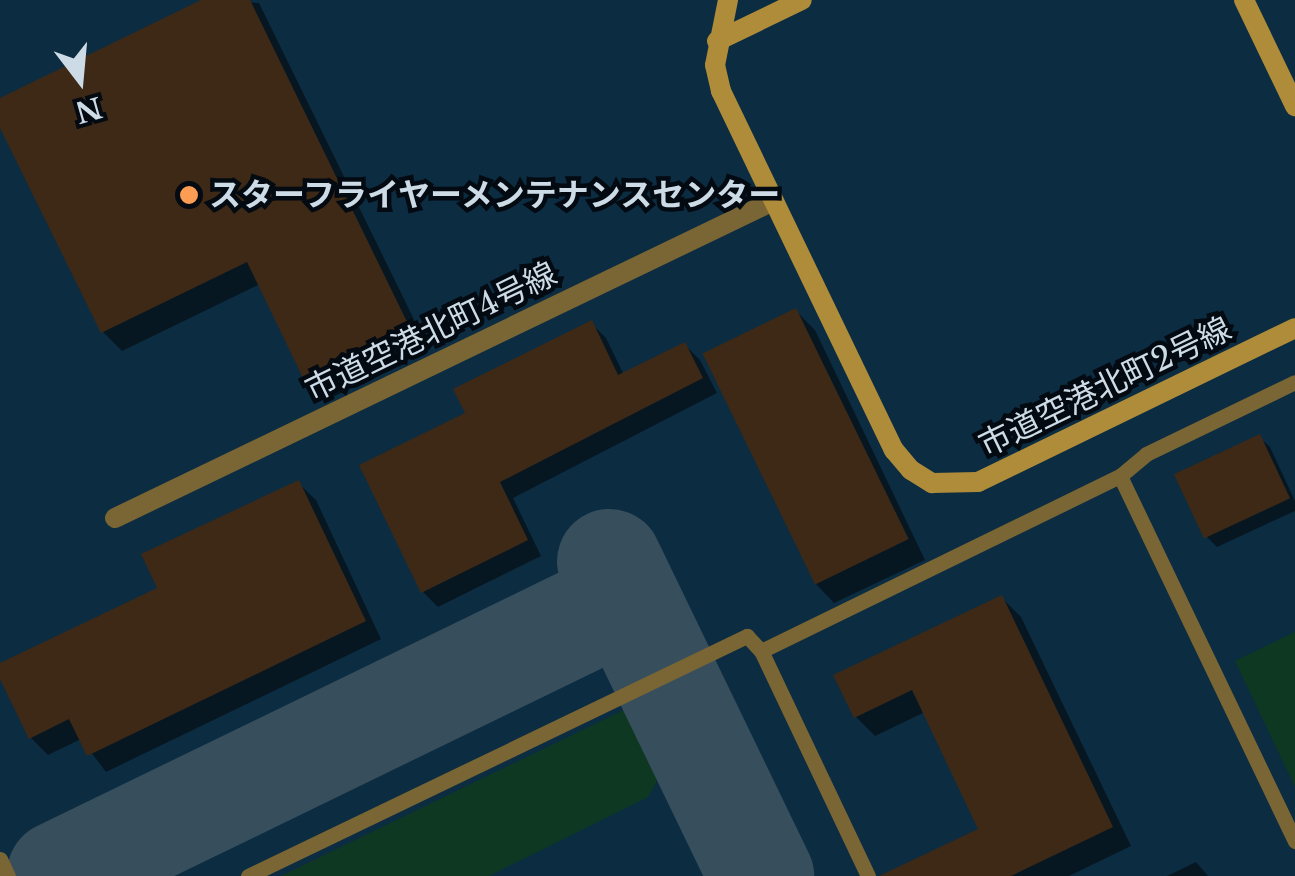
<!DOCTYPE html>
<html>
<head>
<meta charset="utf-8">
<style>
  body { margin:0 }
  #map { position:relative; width:1295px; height:876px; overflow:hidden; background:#092232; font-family:"Libre Baskerville","Noto Sans JP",serif }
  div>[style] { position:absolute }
  .built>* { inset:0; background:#0c2c41; transform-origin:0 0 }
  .green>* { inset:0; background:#0f3823 }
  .shadow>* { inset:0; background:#0007 }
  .taxiway>* { height:105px; margin:-52.5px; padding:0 52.5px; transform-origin:52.5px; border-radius:52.5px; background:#374e5c }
  .building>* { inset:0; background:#3e2916; transform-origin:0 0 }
  .lane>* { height:15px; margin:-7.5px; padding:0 7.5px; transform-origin:7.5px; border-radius:7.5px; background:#7a6534 }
  .street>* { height:20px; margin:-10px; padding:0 10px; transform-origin:10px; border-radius:10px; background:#7a6534 }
  .secondary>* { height:20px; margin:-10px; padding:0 10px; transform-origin:10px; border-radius:10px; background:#af8c39 }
  .dots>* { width:28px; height:28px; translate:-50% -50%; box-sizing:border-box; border:5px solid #030a11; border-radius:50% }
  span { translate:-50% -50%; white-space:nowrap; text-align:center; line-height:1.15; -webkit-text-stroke:9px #030a11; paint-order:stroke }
  .poi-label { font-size:32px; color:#cddbe6; font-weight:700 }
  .left { translate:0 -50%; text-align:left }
  .street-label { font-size:32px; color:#cddbe6 }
  .north { position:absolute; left:30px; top:30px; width:100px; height:100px; -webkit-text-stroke:8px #030a11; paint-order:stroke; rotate:164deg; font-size:28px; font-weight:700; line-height:40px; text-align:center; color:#cddbe6 }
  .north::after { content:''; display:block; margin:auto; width:35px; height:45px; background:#cddbe6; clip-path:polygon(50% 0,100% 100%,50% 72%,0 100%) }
</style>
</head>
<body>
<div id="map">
  <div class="built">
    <div style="left:0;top:0;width:1295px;height:876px"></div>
  </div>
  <div class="green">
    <div style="clip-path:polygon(1295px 632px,1295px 787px,1235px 661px)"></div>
    <div style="clip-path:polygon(632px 706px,658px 764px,656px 783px,648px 797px,489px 876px,281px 876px)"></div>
  </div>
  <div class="shadow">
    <div style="clip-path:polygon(207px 0,259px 3px,429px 350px,327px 400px,307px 381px,260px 284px,122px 351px,103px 332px,0 122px,0 100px)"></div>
    <div style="clip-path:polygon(796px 311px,815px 330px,925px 560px,834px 603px,815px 583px)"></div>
    <div style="clip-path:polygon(591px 323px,606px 338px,624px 375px,685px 345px,700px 360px,717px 393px,513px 498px,541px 556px,438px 607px,423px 592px,469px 414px)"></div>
    <div style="clip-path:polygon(1259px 437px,1270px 447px,1295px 501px,1295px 511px,1217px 547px,1207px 537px)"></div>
    <div style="clip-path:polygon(298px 483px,316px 500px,381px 639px,106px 772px,81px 739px,48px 755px,31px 738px,0 666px,160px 589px)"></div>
    <div style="clip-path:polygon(1002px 598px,1021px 617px,1131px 846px,1069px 876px,936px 876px,981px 831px,925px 712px,875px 736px,856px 717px)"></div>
    <div style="clip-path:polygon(1196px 862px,1208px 876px,1167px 876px)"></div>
  </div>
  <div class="taxiway">
    <div style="left:609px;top:561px;width:350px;rotate:64.2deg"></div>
    <div style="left:59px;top:873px;width:588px;rotate:-25.91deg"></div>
    <div style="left:588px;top:616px;width:17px;rotate:-13deg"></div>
    <div style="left:605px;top:612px;width:36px;rotate:21deg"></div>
  </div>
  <div class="building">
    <div style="clip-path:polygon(201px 0,250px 0,411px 330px,305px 382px,247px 262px,101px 333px,0 128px,0 98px)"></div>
    <div style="left:796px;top:308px;width:257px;height:104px;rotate:64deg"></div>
    <div style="clip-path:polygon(592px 320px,618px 375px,685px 342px,703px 378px,500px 482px,528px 540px,421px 593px,359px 465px,465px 413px,453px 389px)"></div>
    <div style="left:1260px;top:434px;width:71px;height:95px;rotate:65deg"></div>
    <div style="clip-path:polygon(299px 480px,366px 621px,87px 756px,69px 719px,29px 739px,0 679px,0 663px,157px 588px,141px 554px)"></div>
    <div style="clip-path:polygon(1002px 595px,1113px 827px,1011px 876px,879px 876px,978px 829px,912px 690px,854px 718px,833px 675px)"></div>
  </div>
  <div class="lane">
    <div style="left:1120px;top:476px;width:34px;rotate:-40deg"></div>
    <div style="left:1146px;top:454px;width:165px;rotate:-25.8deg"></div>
    <div style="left:0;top:859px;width:19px;rotate:65deg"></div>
    <div style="left:248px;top:876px;width:554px;rotate:-25.69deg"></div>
    <div style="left:747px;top:636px;width:21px;rotate:47deg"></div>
    <div style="left:868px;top:876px;width:249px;rotate:-115.4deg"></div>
    <div style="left:761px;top:651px;width:399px;rotate:-26deg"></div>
    <div style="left:1120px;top:476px;width:405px;rotate:64.4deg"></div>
  </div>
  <div class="street">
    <div style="left:115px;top:518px;width:730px;rotate:-25.72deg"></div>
  </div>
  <div class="secondary">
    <div style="left:728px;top:0;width:66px;rotate:101.3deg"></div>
    <div style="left:715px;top:65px;width:27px;rotate:77deg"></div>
    <div style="left:721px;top:91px;width:399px;rotate:64.3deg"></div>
    <div style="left:894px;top:450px;width:26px;rotate:50deg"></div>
    <div style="left:911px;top:470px;width:25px;rotate:32deg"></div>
    <div style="left:932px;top:483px;width:46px;rotate:-1.2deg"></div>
    <div style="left:978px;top:482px;width:352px;rotate:-25.9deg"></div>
    <div style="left:1244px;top:0;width:118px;rotate:64.3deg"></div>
    <div style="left:717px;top:41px;width:94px;rotate:-25.8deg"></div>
  </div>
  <div class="dots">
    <div style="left:189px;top:195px;background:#fc9d53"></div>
  </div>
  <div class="poi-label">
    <span class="left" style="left:209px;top:195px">スターフライヤーメンテナンスセンター</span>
  </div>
  <div class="street-label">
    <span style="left:431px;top:332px;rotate:-26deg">市道空港北町4号線</span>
    <span style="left:1105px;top:387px;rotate:-26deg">市道空港北町2号線</span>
  </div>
  <div class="north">N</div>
</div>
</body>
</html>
